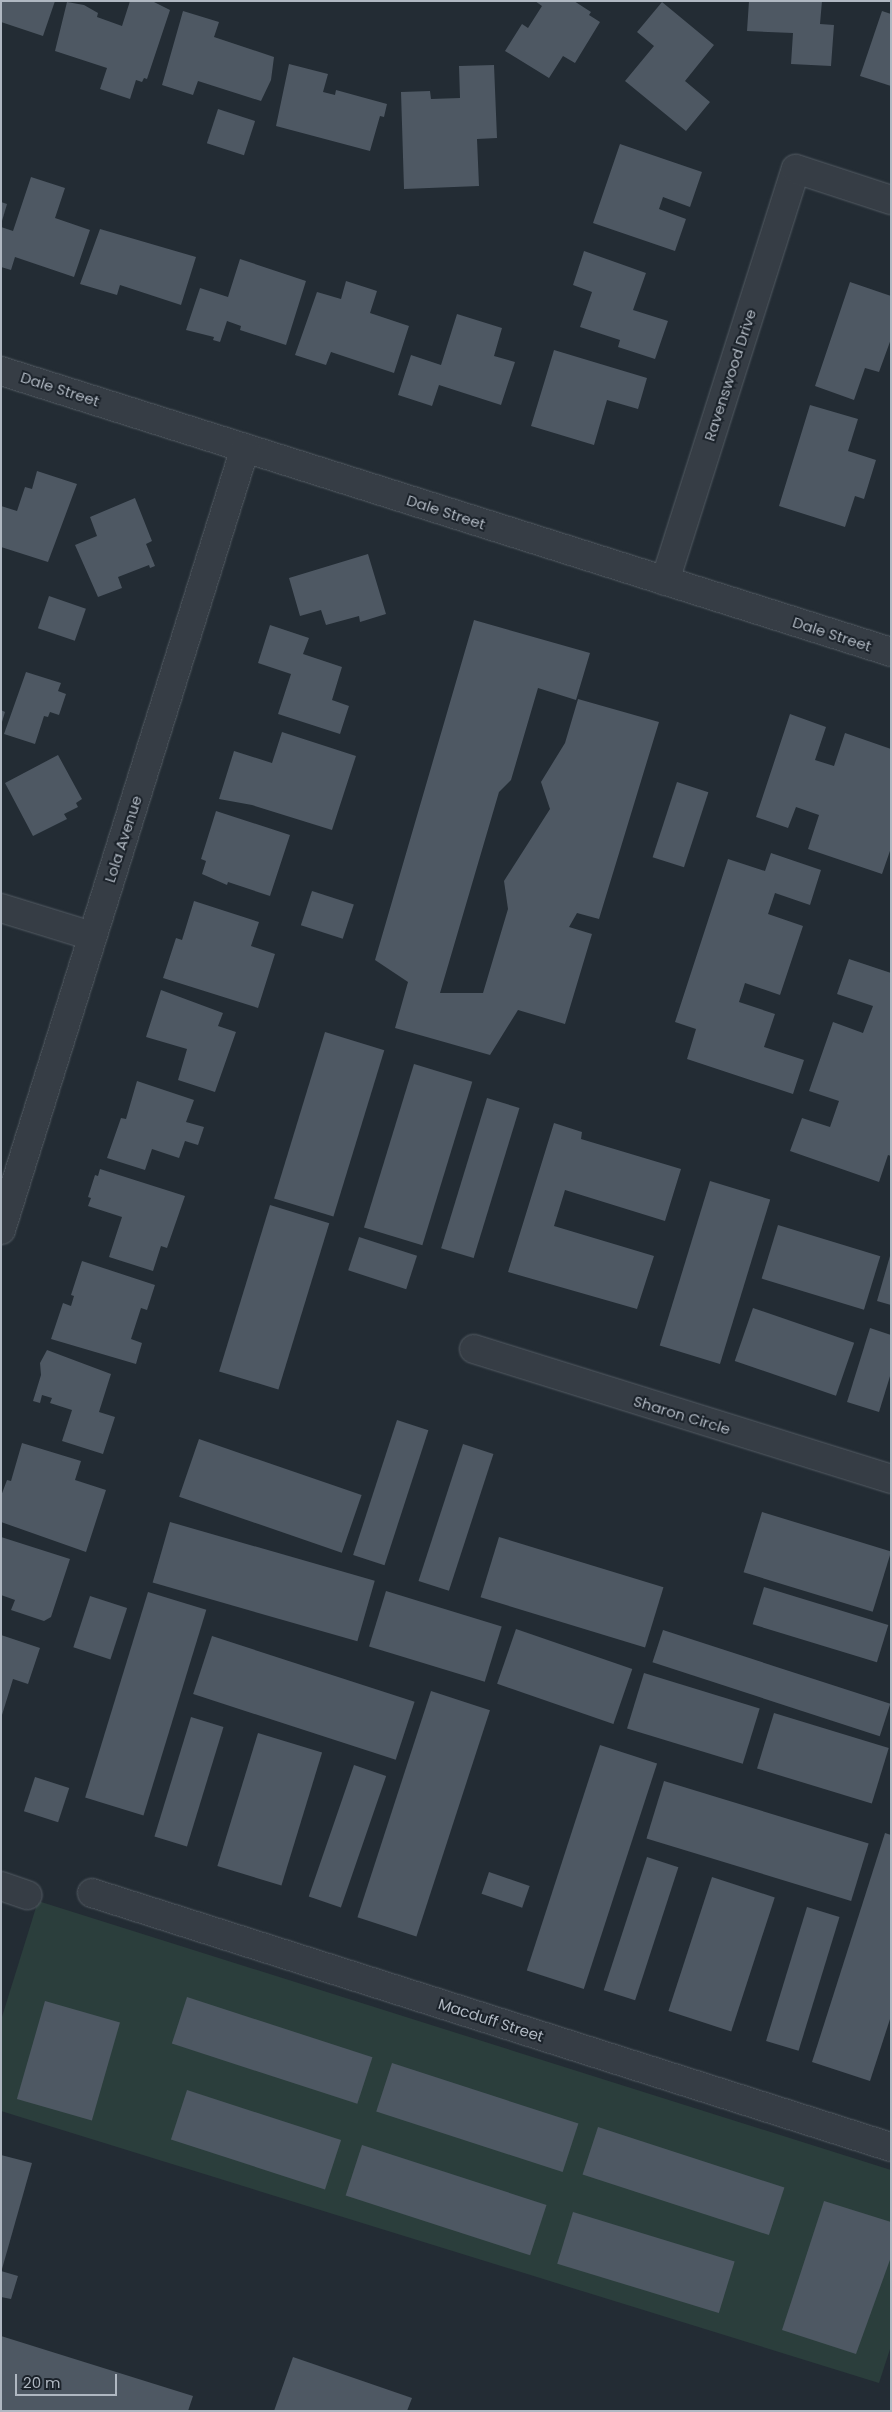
<!DOCTYPE html>
<html>
<head>
<meta charset="utf-8">
<style>
  body { margin:0 }
  #map { position:relative; width:892px; height:2412px; overflow:hidden; background:#232c34; font-family:Poppins,sans-serif }
  div>[style] { position:absolute }
  .green>* { inset:0; background:#2b3e3c }
  .building>* { inset:0; background:#4e5863; transform-origin:0 0 }
  .roads { filter:drop-shadow(0 0 1px #535b63) drop-shadow(0 0 1px #535b63) }
  .minor>* { height:28px; margin:-14px; padding:0 14px; transform-origin:14px; border-radius:14px; background:#363d45 }
  .tertiary>* { height:28px; margin:-14px; padding:0 14px; transform-origin:14px; border-radius:14px; background:#363d45 }
  span { translate:-50% -50%; white-space:nowrap; text-align:center; line-height:1.15; -webkit-text-stroke:4px #1b222a; paint-order:stroke }
  .street-label { font-size:15px; color:#b0b8c2 }
  .frame { position:absolute; inset:0; border:2px solid #b0b8c2; pointer-events:none }
  .scale { position:absolute; left:15px; top:2374px; width:102px; height:22px; box-sizing:border-box; border:2px solid #b0b8c2; border-top:0; padding-left:6px; font-size:15px; line-height:18px; white-space:nowrap; color:#b0b8c2; -webkit-text-stroke:4px #1b222a; paint-order:stroke }
</style>
</head>
<body>
<div id="map">
  <div class="green">
    <div style="clip-path:polygon(38px 1901px,891px 2170px,891px 2346px,879px 2383px,1px 2111px,1px 2020px)"></div>
  </div>
  <div class="building">
    <div style="clip-path:polygon(1px 1px,55px 1px,43px 36px,1px 22px)"></div>
    <div style="clip-path:polygon(130px 1px,152px 1px,170px 10px,147px 79px,144px 78px,142px 82px,136px 80px,130px 99px,100px 89px,107px 68px,55px 51px,67px 2px,84px 5px,98px 13px,97px 17px,122px 26px)"></div>
    <div style="clip-path:polygon(535px 1px,574px 1px,591px 12px,589px 15px,600px 22px,575px 63px,563px 56px,549px 78px,505px 51px,522px 24px,528px 28px,542px 6px)"></div>
    <div style="clip-path:polygon(749px 1px,822px 1px,820px 24px,834px 25px,831px 66px,791px 64px,793px 33px,747px 31px)"></div>
    <div style="clip-path:polygon(662px 2px,714px 45px,685px 81px,710px 102px,686px 131px,625px 81px,654px 46px,637px 32px)"></div>
    <div style="clip-path:polygon(183px 11px,219px 22px,214px 37px,274px 57px,271px 80px,261px 101px,198px 81px,193px 95px,162px 85px)"></div>
    <div style="clip-path:polygon(882px 11px,891px 14px,891px 86px,860px 76px)"></div>
    <div style="clip-path:polygon(289px 64px,328px 74px,323px 92px,335px 95px,336px 90px,387px 104px,384px 117px,380px 116px,370px 151px,276px 126px)"></div>
    <div style="clip-path:polygon(494px 65px,497px 138px,477px 139px,479px 186px,404px 189px,401px 92px,430px 91px,431px 99px,460px 98px,459px 66px)"></div>
    <div style="left:218px;top:109px;width:39px;height:36px;rotate:18deg"></div>
    <div style="clip-path:polygon(620px 144px,702px 172px,690px 207px,663px 197px,659px 209px,686px 219px,675px 251px,593px 223px)"></div>
    <div style="clip-path:polygon(31px 177px,65px 188px,55px 218px,90px 230px,74px 277px,15px 257px,11px 270px,1px 267px,1px 227px,13px 231px)"></div>
    <div style="clip-path:polygon(1px 202px,7px 204px,2px 221px,1px 221px)"></div>
    <div style="clip-path:polygon(100px 229px,196px 257px,181px 305px,120px 285px,117px 295px,80px 284px)"></div>
    <div style="clip-path:polygon(584px 251px,646px 273px,633px 310px,668px 321px,655px 359px,618px 347px,620px 340px,580px 327px,592px 292px,573px 285px)"></div>
    <div style="clip-path:polygon(240px 259px,306px 281px,286px 345px,240px 330px,241px 326px,227px 321px,220px 342px,213px 340px,214px 337px,186px 330px,200px 288px,228px 297px)"></div>
    <div style="clip-path:polygon(346px 281px,377px 291px,370px 313px,409px 326px,394px 373px,331px 352px,326px 365px,295px 355px,317px 292px,341px 299px)"></div>
    <div style="clip-path:polygon(850px 282px,891px 296px,891px 339px,879px 372px,865px 368px,854px 400px,815px 386px)"></div>
    <div style="clip-path:polygon(457px 314px,502px 328px,494px 356px,515px 362px,501px 405px,439px 385px,432px 406px,398px 395px,411px 355px,441px 365px)"></div>
    <div style="clip-path:polygon(554px 350px,647px 378px,638px 409px,607px 400px,594px 445px,531px 426px)"></div>
    <div style="clip-path:polygon(810px 405px,858px 419px,848px 451px,876px 460px,864px 499px,855px 496px,845px 527px,779px 506px)"></div>
    <div style="clip-path:polygon(37px 471px,77px 484px,48px 562px,1px 547px,1px 506px,17px 511px,25px 487px,32px 489px)"></div>
    <div style="clip-path:polygon(135px 498px,152px 541px,146px 544px,155px 566px,150px 568px,149px 565px,118px 577px,122px 588px,98px 597px,75px 545px,97px 536px,90px 517px)"></div>
    <div style="clip-path:polygon(368px 554px,386px 614px,360px 622px,359px 616px,326px 625px,321px 610px,300px 616px,289px 578px)"></div>
    <div style="left:49px;top:596px;width:39px;height:34px;rotate:19deg"></div>
    <div style="clip-path:polygon(474px 620px,590px 653px,576px 700px,538px 688px,511px 780px,499px 792px,440px 993px,483px 993px,508px 909px,504px 881px,550px 809px,541px 782px,565px 743px,578px 699px,659px 722px,599px 919px,577px 913px,569px 927px,592px 934px,565px 1024px,518px 1010px,490px 1055px,395px 1028px,408px 982px,375px 960px)"></div>
    <div style="clip-path:polygon(270px 625px,309px 638px,303px 654px,342px 667px,332px 700px,349px 706px,340px 734px,278px 714px,291px 674px,258px 663px)"></div>
    <div style="clip-path:polygon(26px 672px,61px 683px,58px 691px,66px 694px,59px 715px,50px 712px,48px 717px,44px 716px,35px 744px,4px 734px)"></div>
    <div style="clip-path:polygon(1px 710px,5px 712px,2px 722px,1px 722px)"></div>
    <div style="clip-path:polygon(790px 714px,826px 727px,815px 760px,834px 766px,845px 733px,891px 749px,891px 848px,882px 874px,808px 849px,819px 815px,796px 807px,788px 828px,756px 817px)"></div>
    <div style="clip-path:polygon(282px 732px,356px 756px,332px 830px,252px 805px,219px 799px,234px 751px,272px 763px)"></div>
    <div style="clip-path:polygon(58px 755px,82px 799px,76px 803px,78px 807px,64px 814px,67px 819px,33px 836px,5px 783px)"></div>
    <div style="left:677px;top:782px;width:33px;height:79px;rotate:18deg"></div>
    <div style="clip-path:polygon(216px 811px,290px 835px,270px 896px,228px 882px,227px 885px,202px 874px,206px 861px,201px 859px)"></div>
    <div style="clip-path:polygon(771px 853px,821px 870px,810px 905px,775px 893px,768px 914px,803px 926px,780px 995px,745px 983px,739px 1002px,775px 1014px,764px 1047px,804px 1060px,793px 1094px,687px 1059px,696px 1029px,675px 1022px,728px 859px,765px 871px)"></div>
    <div style="left:312px;top:891px;width:44px;height:36px;rotate:18deg"></div>
    <div style="clip-path:polygon(194px 901px,259px 922px,251px 946px,275px 954px,258px 1008px,163px 978px,176px 938px,182px 940px)"></div>
    <div style="clip-path:polygon(849px 959px,891px 973px,891px 1156px,888px 1155px,879px 1182px,790px 1151px,802px 1118px,830px 1127px,839px 1101px,809px 1091px,833px 1022px,863px 1033px,873px 1006px,837px 994px)"></div>
    <div style="clip-path:polygon(161px 990px,223px 1013px,218px 1026px,236px 1032px,215px 1092px,178px 1080px,187px 1049px,146px 1037px)"></div>
    <div style="left:325px;top:1032px;width:62px;height:174px;rotate:17deg"></div>
    <div style="left:414px;top:1064px;width:61px;height:171px;rotate:17deg"></div>
    <div style="clip-path:polygon(137px 1081px,194px 1100px,186px 1122px,204px 1127px,198px 1145px,185px 1141px,179px 1158px,152px 1149px,145px 1170px,107px 1158px,121px 1118px,126px 1119px)"></div>
    <div style="left:487px;top:1098px;width:34px;height:157px;rotate:17deg"></div>
    <div style="clip-path:polygon(554px 1123px,582px 1132px,581px 1139px,681px 1169px,665px 1221px,565px 1190px,554px 1226px,654px 1256px,637px 1309px,508px 1272px)"></div>
    <div style="clip-path:polygon(100px 1169px,185px 1196px,167px 1248px,161px 1246px,153px 1271px,109px 1257px,122px 1217px,88px 1206px,91px 1198px,88px 1197px,95px 1175px,98px 1176px)"></div>
    <div style="left:710px;top:1181px;width:63px;height:172px;rotate:17deg"></div>
    <div style="left:270px;top:1205px;width:62px;height:174px;rotate:17deg"></div>
    <div style="left:778px;top:1225px;width:107px;height:56px;rotate:17deg"></div>
    <div style="left:359px;top:1237px;width:61px;height:35px;rotate:18deg"></div>
    <div style="clip-path:polygon(890px 1256px,891px 1256px,891px 1305px,877px 1301px)"></div>
    <div style="clip-path:polygon(82px 1261px,155px 1285px,147px 1310px,141px 1308px,131px 1339px,142px 1343px,136px 1364px,51px 1339px,63px 1303px,71px 1306px,74px 1296px,71px 1295px)"></div>
    <div style="left:753px;top:1308px;width:107px;height:56px;rotate:19deg"></div>
    <div style="clip-path:polygon(870px 1328px,891px 1335px,891px 1373px,879px 1412px,847px 1402px)"></div>
    <div style="clip-path:polygon(47px 1350px,111px 1374px,99px 1412px,115px 1417px,103px 1454px,62px 1441px,72px 1410px,50px 1403px,52px 1398px,42px 1395px,40px 1403px,33px 1401px,41px 1375px,40px 1363px)"></div>
    <div style="left:397px;top:1420px;width:33px;height:142px;rotate:18deg"></div>
    <div style="left:199px;top:1439px;width:172px;height:61px;rotate:19deg"></div>
    <div style="clip-path:polygon(22px 1443px,81px 1461px,75px 1480px,106px 1490px,86px 1552px,1px 1522px,1px 1496px,7px 1480px,11px 1481px)"></div>
    <div style="left:463px;top:1444px;width:32px;height:144px;rotate:18deg"></div>
    <div style="left:762px;top:1512px;width:135px;height:63px;rotate:17deg"></div>
    <div style="left:170px;top:1522px;width:213px;height:63px;rotate:16deg"></div>
    <div style="clip-path:polygon(1px 1537px,70px 1559px,51px 1617px,44px 1621px,11px 1610px,15px 1600px,1px 1595px)"></div>
    <div style="left:499px;top:1537px;width:172px;height:63px;rotate:17deg"></div>
    <div style="left:764px;top:1587px;width:130px;height:39px;rotate:17deg"></div>
    <div style="left:386px;top:1591px;width:121px;height:58px;rotate:17deg"></div>
    <div style="left:148px;top:1592px;width:61px;height:215px;rotate:17deg"></div>
    <div style="left:90px;top:1596px;width:39px;height:54px;rotate:18deg"></div>
    <div style="left:516px;top:1629px;width:123px;height:58px;rotate:19deg"></div>
    <div style="left:663px;top:1630px;width:239px;height:34px;rotate:18deg"></div>
    <div style="clip-path:polygon(1px 1635px,40px 1648px,28px 1684px,13px 1679px,2px 1715px)"></div>
    <div style="left:212px;top:1636px;width:213px;height:61px;rotate:18deg"></div>
    <div style="left:644px;top:1673px;width:121px;height:58px;rotate:17deg"></div>
    <div style="left:431px;top:1691px;width:62px;height:238px;rotate:18deg"></div>
    <div style="left:774px;top:1713px;width:120px;height:58px;rotate:17deg"></div>
    <div style="left:191px;top:1717px;width:34px;height:125px;rotate:17deg"></div>
    <div style="left:258px;top:1733px;width:67px;height:139px;rotate:17deg"></div>
    <div style="left:600px;top:1745px;width:60px;height:237px;rotate:18deg"></div>
    <div style="left:354px;top:1765px;width:34px;height:139px;rotate:19deg"></div>
    <div style="left:35px;top:1777px;width:36px;height:36px;rotate:18deg"></div>
    <div style="left:664px;top:1781px;width:214px;height:60px;rotate:17deg"></div>
    <div style="clip-path:polygon(885px 1833px,891px 1835px,891px 2016px,870px 2081px,812px 2062px)"></div>
    <div style="left:647px;top:1857px;width:33px;height:140px;rotate:18deg"></div>
    <div style="left:489px;top:1872px;width:43px;height:23px;rotate:19deg"></div>
    <div style="left:712px;top:1877px;width:66px;height:141px;rotate:18deg"></div>
    <div style="left:807px;top:1907px;width:34px;height:140px;rotate:17deg"></div>
    <div style="left:187px;top:1997px;width:195px;height:49px;rotate:18deg"></div>
    <div style="left:45px;top:2001px;width:78px;height:102px;rotate:16deg"></div>
    <div style="left:392px;top:2063px;width:196px;height:51px;rotate:18deg"></div>
    <div style="left:187px;top:2090px;width:162px;height:52px;rotate:18deg"></div>
    <div style="left:598px;top:2127px;width:196px;height:50px;rotate:18deg"></div>
    <div style="left:362px;top:2145px;width:194px;height:53px;rotate:18deg"></div>
    <div style="clip-path:polygon(1px 2155px,32px 2163px,2px 2269px,1px 2269px)"></div>
    <div style="clip-path:polygon(824px 2201px,891px 2222px,891px 2257px,856px 2354px,782px 2330px)"></div>
    <div style="left:573px;top:2212px;width:169px;height:54px;rotate:17deg"></div>
    <div style="clip-path:polygon(1px 2271px,18px 2276px,11px 2299px,1px 2297px)"></div>
    <div style="clip-path:polygon(1px 2336px,193px 2396px,188px 2411px,1px 2411px)"></div>
    <div style="clip-path:polygon(293px 2357px,412px 2398px,407px 2411px,274px 2411px)"></div>
  </div>
  <div class="roads">
    <div class="minor">
      <div style="left:665px;top:581px;width:432px;rotate:-72.4deg"></div>
      <div style="left:796px;top:169px;width:100px;rotate:18.1deg"></div>
      <div style="left:1px;top:908px;width:95px;rotate:17.1deg"></div>
      <div style="left:474px;top:1349px;width:437px;rotate:17.3deg"></div>
      <div style="left:1px;top:1886px;width:28px;rotate:19deg"></div>
      <div style="left:92px;top:1893px;width:838px;rotate:17.64deg"></div>
    </div>
    <div class="tertiary">
      <div style="left:1px;top:371px;width:933px;rotate:17.52deg"></div>
      <div style="left:1px;top:1230px;width:819px;rotate:-72.67deg"></div>
    </div>
  </div>
  <div class="street-label">
    <span style="left:730px;top:375px;rotate:-72deg">Ravenswood Drive</span>
    <span style="left:60px;top:389px;rotate:18deg">Dale Street</span>
    <span style="left:446px;top:512px;rotate:18deg">Dale Street</span>
    <span style="left:832px;top:634px;rotate:18deg">Dale Street</span>
    <span style="left:123px;top:839px;rotate:-72deg">Lola Avenue</span>
    <span style="left:682px;top:1415px;rotate:17deg">Sharon Circle</span>
    <span style="left:491px;top:2020px;rotate:18deg">Macduff Street</span>
  </div>
  <div class="frame"></div>
  <div class="scale">20 m</div>
</div>
</body>
</html>
